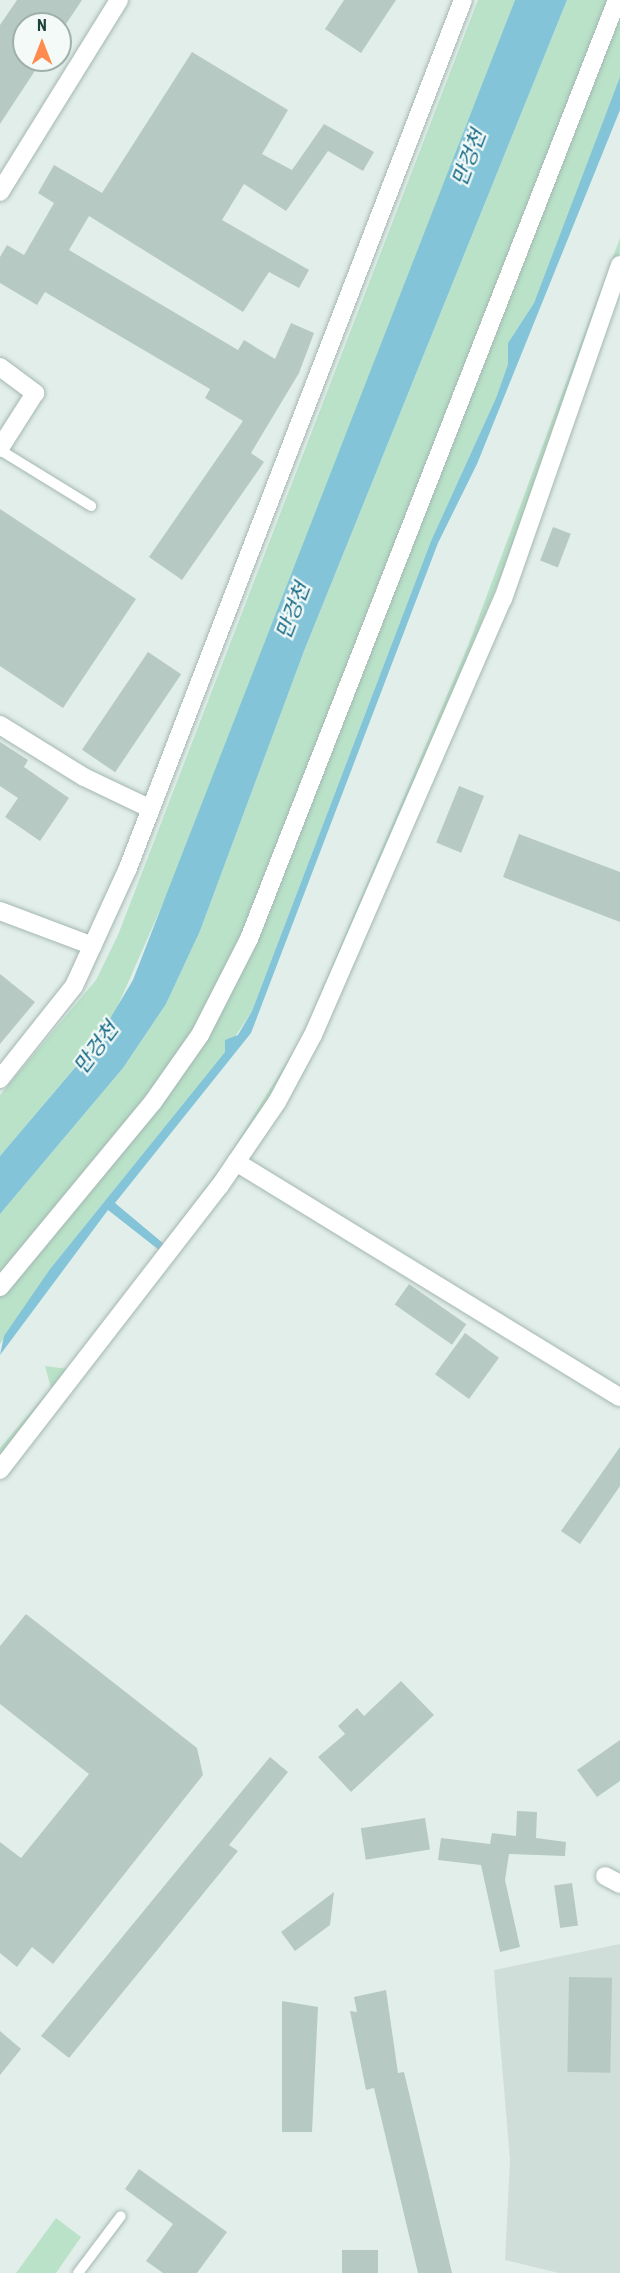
<!DOCTYPE html>
<html>
<head>
<meta charset="utf-8">
<style>
  body { margin:0 }
  #map { position:relative; width:620px; height:2273px; overflow:hidden; background:#e2eeea; font-family:"Roboto Condensed","Noto Sans KR",sans-serif }
  div>[style] { position:absolute }
  .built>* { inset:0; background:#d0ded9 }
  .green>* { inset:0; background:#b9e2c8 }
  .water>* { inset:0; background:#84c4d9 }
  .building>* { inset:0; background:#b7c9c3; transform-origin:0 0 }
  .roads { filter:drop-shadow(0 0 2px #a4b7b2) drop-shadow(0 0 2px #a4b7b2) }
  .lane>* { height:10px; margin:-5px; padding:0 5px; transform-origin:5px; border-radius:5px; background:#fff }
  .street>* { height:18px; margin:-9px; padding:0 9px; transform-origin:9px; border-radius:9px; background:#fff }
  span { translate:-50% -50%; white-space:nowrap; text-align:center; line-height:1.15; -webkit-text-stroke:4.5px #f3faf7; paint-order:stroke }
  .water-label { font-size:21px; color:#136785; font-style:italic }
  .north { position:absolute; left:12px; top:12px; width:60px; height:60px; box-sizing:border-box; background:#f3faf7; border:2px solid #9fb0ac; border-radius:50%; rotate:0deg; font-size:16px; font-weight:700; line-height:24px; text-align:center; color:#20423c }
  .north::after { content:''; display:block; margin:auto; width:21px; height:27px; background:#ff8b4f; clip-path:polygon(50% 0,100% 100%,50% 72%,0 100%) }
</style>
</head>
<body>
<div id="map">
  <div class="built">
    <div style="clip-path:polygon(620px 1944px,620px 2273px,559px 2273px,505px 2260px,510px 2160px,494px 1970px)"></div>
  </div>
  <div class="green">
    <div style="clip-path:polygon(478px 0,515px 0,201px 817px,108px 1028px,0 1156px,0 1095px,96px 980px,118px 935px)"></div>
    <div style="clip-path:polygon(567px 0,612px 0,246px 936px,199px 1034px,0 1282px,0 1214px,123px 1068px,166px 1004px,200px 931px,304px 651px)"></div>
    <div style="clip-path:polygon(620px 3px,620px 77px,611px 105px,534px 303px,508px 343px,508px 364px,496px 398px,431px 541px,252px 1011px,225px 1052px,50px 1269px,0 1344px,0 1293px,203px 1037px)"></div>
    <div style="clip-path:polygon(620px 238px,620px 251px,509px 556px,324px 1004px,236px 1155px,0 1456px,0 1448px,51px 1388px,45px 1366px,68px 1369px,225px 1162px,301px 1039px,468px 646px)"></div>
    <div style="clip-path:polygon(56px 2218px,81px 2237px,56px 2273px,16px 2273px)"></div>
  </div>
  <div class="water">
    <div style="clip-path:polygon(515px 0,567px 0,304px 651px,200px 931px,166px 1004px,123px 1068px,0 1214px,0 1156px,95px 1044px,133px 980px)"></div>
    <div style="clip-path:polygon(620px 77px,620px 110px,477px 464px,438px 543px,251px 1033px,115px 1203px,164px 1244px,159px 1250px,108px 1210px,0 1355px,4px 1336px,50px 1269px,225px 1052px,225px 1040px,238px 1035px,252px 1011px,431px 541px,496px 398px,508px 364px,508px 343px,534px 303px)"></div>
  </div>
  <div class="building">
    <div style="clip-path:polygon(17px 0,82px 0,66px 24px,24px 24px,24px 60px,42px 60px,0 124px,0 25px)"></div>
    <div style="clip-path:polygon(344px 0,396px 0,361px 53px,325px 29px)"></div>
    <div style="clip-path:polygon(192px 52px,288px 110px,262px 154px,292px 170px,324px 124px,374px 152px,363px 171px,328px 151px,286px 211px,244px 184px,222px 220px,309px 270px,299px 288px,269px 272px,243px 312px,89px 216px,69px 250px,238px 350px,244px 340px,275px 359px,291px 323px,314px 333px,299px 373px,251px 453px,264px 462px,182px 580px,149px 557px,243px 421px,205px 398px,210px 389px,45px 292px,37px 305px,0 283px,0 257px,7px 245px,24px 255px,54px 203px,38px 193px,54px 165px,102px 193px)"></div>
    <div style="clip-path:polygon(0 509px,136px 599px,63px 708px,0 666px)"></div>
    <div style="left:553px;top:527px;width:19px;height:36px;rotate:21deg"></div>
    <div style="left:148px;top:652px;width:40px;height:118px;rotate:34deg"></div>
    <div style="clip-path:polygon(0 742px,28px 760px,24px 767px,69px 798px,40px 841px,5px 817px,18px 798px,0 786px)"></div>
    <div style="left:459px;top:786px;width:27px;height:61px;rotate:22deg"></div>
    <div style="clip-path:polygon(519px 834px,620px 872px,620px 922px,503px 877px)"></div>
    <div style="clip-path:polygon(0 974px,35px 1002px,0 1044px)"></div>
    <div style="left:409px;top:1284px;width:70px;height:25px;rotate:35deg"></div>
    <div style="left:465px;top:1333px;width:42px;height:51px;rotate:36deg"></div>
    <div style="clip-path:polygon(620px 1447px,620px 1486px,580px 1544px,561px 1531px)"></div>
    <div style="clip-path:polygon(26px 1614px,197px 1748px,203px 1775px,53px 1964px,32px 1947px,17px 1967px,0 1953px,0 1842px,21px 1858px,89px 1774px,0 1704px,0 1646px)"></div>
    <div style="clip-path:polygon(401px 1681px,434px 1715px,351px 1792px,318px 1757px,345px 1734px,338px 1726px,357px 1708px,364px 1716px)"></div>
    <div style="clip-path:polygon(620px 1740px,620px 1781px,597px 1797px,577px 1770px)"></div>
    <div style="clip-path:polygon(270px 1757px,288px 1772px,229px 1845px,238px 1851px,69px 2058px,41px 2036px)"></div>
    <div style="clip-path:polygon(517px 1811px,537px 1812px,536px 1838px,566px 1842px,565px 1856px,509px 1854px,505px 1880px,520px 1947px,500px 1952px,481px 1865px,438px 1860px,441px 1838px,490px 1844px,492px 1833px,516px 1836px)"></div>
    <div style="left:425px;top:1818px;width:32px;height:65px;rotate:81deg"></div>
    <div style="left:572px;top:1883px;width:43px;height:18px;rotate:82deg"></div>
    <div style="clip-path:polygon(334px 1892px,330px 1925px,295px 1951px,281px 1932px)"></div>
    <div style="left:569px;top:1977px;width:43px;height:95px;rotate:1deg"></div>
    <div style="clip-path:polygon(386px 1990px,398px 2073px,404px 2072px,452px 2273px,418px 2273px,374px 2088px,366px 2090px,350px 2011px,357px 2012px,354px 1997px)"></div>
    <div style="clip-path:polygon(282px 2001px,318px 2007px,312px 2132px,282px 2132px)"></div>
    <div style="clip-path:polygon(0 2031px,21px 2049px,0 2075px)"></div>
    <div style="clip-path:polygon(139px 2169px,227px 2232px,197px 2273px,163px 2273px,146px 2261px,173px 2224px,125px 2189px)"></div>
    <div style="left:342px;top:2250px;width:36px;height:23px"></div>
  </div>
  <div class="roads">
    <div class="lane">
      <div style="left:0;top:450px;width:107px;rotate:31.6deg"></div>
      <div style="left:78px;top:2273px;width:71px;rotate:-53deg"></div>
    </div>
    <div class="street">
      <div style="left:0;top:192px;width:226px;rotate:-58.2deg"></div>
      <div style="left:0;top:367px;width:44px;rotate:36.6deg"></div>
      <div style="left:35px;top:393px;width:65px;rotate:122.5deg"></div>
      <div style="left:0;top:725px;width:99px;rotate:31.8deg"></div>
      <div style="left:84px;top:777px;width:74px;rotate:25.5deg"></div>
      <div style="left:0;top:911px;width:99px;rotate:20.6deg"></div>
      <div style="left:0;top:1079px;width:119px;rotate:-51.5deg"></div>
      <div style="left:74px;top:986px;width:130px;rotate:-65.4deg"></div>
      <div style="left:128px;top:868px;width:930px;rotate:-68.9deg"></div>
      <div style="left:236px;top:1162px;width:450px;rotate:31.5deg"></div>
      <div style="left:0;top:1287px;width:240px;rotate:-50.4deg"></div>
      <div style="left:153px;top:1102px;width:82px;rotate:-55deg"></div>
      <div style="left:200px;top:1035px;width:108px;rotate:-63deg"></div>
      <div style="left:249px;top:939px;width:1009px;rotate:-68.6deg"></div>
      <div style="left:0;top:1470px;width:358px;rotate:-52.3deg"></div>
      <div style="left:219px;top:1187px;width:103px;rotate:-55.7deg"></div>
      <div style="left:277px;top:1102px;width:76px;rotate:-61.8deg"></div>
      <div style="left:313px;top:1035px;width:476px;rotate:-66.5deg"></div>
      <div style="left:503px;top:599px;width:354px;rotate:-70.7deg"></div>
      <div style="left:605px;top:1876px;width:17px;rotate:28deg"></div>
    </div>
  </div>
  <div class="water-label">
    <span style="left:469px;top:158px;rotate:-69deg">만겅천</span>
    <span style="left:293px;top:611px;rotate:-69deg">만겅천</span>
    <span style="left:96px;top:1048px;rotate:-53deg">만겅천</span>
  </div>
  <div class="north">N</div>
</div>
</body>
</html>
